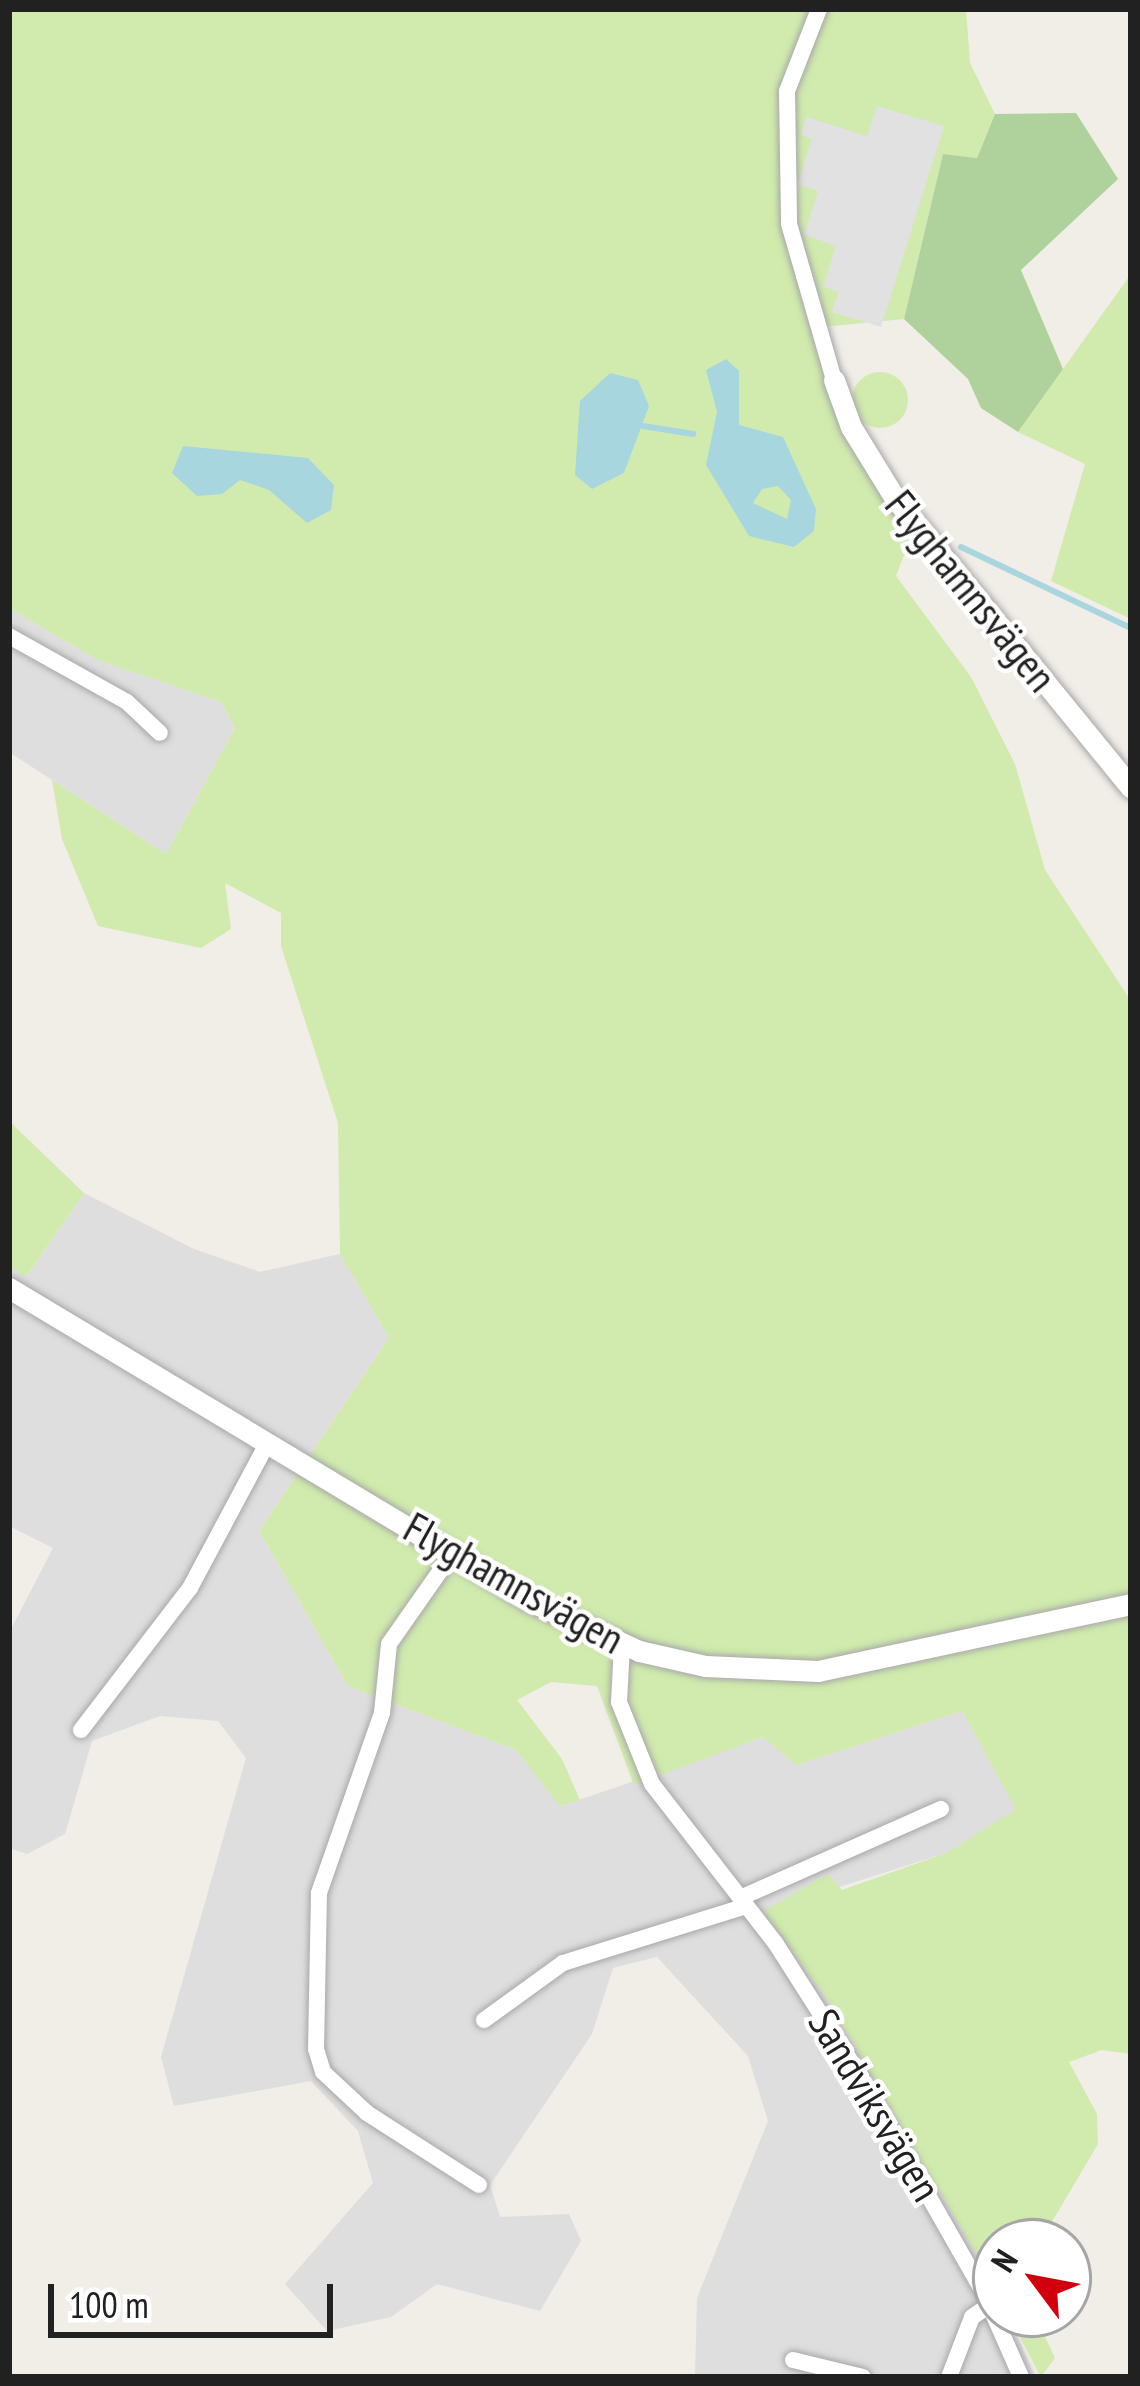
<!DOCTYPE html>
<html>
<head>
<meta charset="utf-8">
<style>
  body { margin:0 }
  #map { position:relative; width:1140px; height:2386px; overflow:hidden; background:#f1ede7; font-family:"PT Sans Narrow",sans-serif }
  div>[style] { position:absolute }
  .residential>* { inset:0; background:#dfdede }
  .grass>* { inset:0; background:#d0ebad }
  .round { border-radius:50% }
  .forest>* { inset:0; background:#afd19c }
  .parking>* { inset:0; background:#e1e1e1 }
  .water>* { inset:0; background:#a8d6df }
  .stream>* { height:6px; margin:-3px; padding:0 3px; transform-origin:3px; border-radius:3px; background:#a8d6df }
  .roads { filter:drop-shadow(0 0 3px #a8a8a8) drop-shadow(0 0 3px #a8a8a8) }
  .minor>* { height:16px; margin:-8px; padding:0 8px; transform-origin:8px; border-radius:8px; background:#fff }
  .tertiary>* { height:21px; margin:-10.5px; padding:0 10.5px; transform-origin:10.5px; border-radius:10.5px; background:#fff }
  span { translate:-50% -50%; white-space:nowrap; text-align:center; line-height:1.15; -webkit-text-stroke:9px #fff; paint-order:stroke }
  .street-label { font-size:42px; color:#212121 }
  .frame { position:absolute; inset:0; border:12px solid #212121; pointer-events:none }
  .north { position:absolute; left:972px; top:2218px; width:120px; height:120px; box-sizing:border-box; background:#fff; border:3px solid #a6a6a6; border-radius:50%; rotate:302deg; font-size:33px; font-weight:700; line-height:48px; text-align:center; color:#212121 }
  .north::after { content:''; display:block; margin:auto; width:42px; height:54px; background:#d1000d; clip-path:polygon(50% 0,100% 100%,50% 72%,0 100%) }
  .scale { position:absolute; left:48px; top:2284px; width:285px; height:54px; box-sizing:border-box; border:6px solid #212121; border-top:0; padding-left:15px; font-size:36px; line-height:42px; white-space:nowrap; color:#212121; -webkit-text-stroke:9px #fff; paint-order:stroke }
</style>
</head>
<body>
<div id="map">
  <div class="residential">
    <div style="clip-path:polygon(9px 608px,98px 660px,221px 702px,235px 728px,166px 854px,9px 752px)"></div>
    <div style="clip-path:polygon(84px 1193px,194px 1249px,260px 1272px,340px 1254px,389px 1338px,259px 1531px,348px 1686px,516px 1750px,561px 1806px,764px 1737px,796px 1765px,962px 1711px,1017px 1809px,946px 1853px,764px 1911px,830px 2003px,921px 2155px,996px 2288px,996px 2314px,1008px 2314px,1035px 2377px,695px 2377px,697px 2298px,768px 2121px,748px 2056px,657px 1957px,613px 1968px,592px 2034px,490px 2185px,500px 2217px,569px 2214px,581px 2241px,540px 2311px,437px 2284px,391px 2317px,327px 2331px,285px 2284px,373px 2183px,358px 2131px,311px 2081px,174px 2106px,161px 2057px,246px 1758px,218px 1721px,160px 1716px,92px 1741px,65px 1834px,27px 1854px,9px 1848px,9px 1633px,53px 1548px,9px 1526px,9px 1267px,27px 1276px)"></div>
  </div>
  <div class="grass">
    <div style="clip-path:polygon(9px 9px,966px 9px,970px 63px,995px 114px,977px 158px,943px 154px,904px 319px,823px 327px,874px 454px,920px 513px,896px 576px,971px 677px,1015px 764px,1045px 870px,1131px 1001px,1131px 2054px,1102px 2050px,1069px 2062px,1097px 2114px,1098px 2144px,1040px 2242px,996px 2242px,996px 2288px,830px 2003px,763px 1911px,828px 1874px,842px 1890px,946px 1853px,1016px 1809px,962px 1711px,796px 1765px,763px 1737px,634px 1785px,597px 1686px,551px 1682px,517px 1700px,562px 1759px,580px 1800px,560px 1806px,516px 1750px,348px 1686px,259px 1531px,389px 1338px,340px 1254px,338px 1123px,281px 946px,281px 913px,225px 883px,231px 929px,201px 948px,98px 926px,62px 839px,52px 780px,166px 854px,235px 728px,221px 702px,98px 660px,9px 608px)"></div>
    <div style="clip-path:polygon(1131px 274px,1131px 619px,1051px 581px,1085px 464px,1018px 432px)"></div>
    <div class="round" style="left:852px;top:372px;width:56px;height:56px"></div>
    <div style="clip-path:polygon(9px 1121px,84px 1193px,26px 1277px,9px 1267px)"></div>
    <div style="clip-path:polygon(1008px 2314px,1034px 2314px,1055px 2358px,1041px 2377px)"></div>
  </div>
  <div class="forest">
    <div style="clip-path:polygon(1076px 113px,1118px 179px,1021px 270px,1063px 369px,1018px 432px,981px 408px,968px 379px,904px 319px,943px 154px,977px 158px,995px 114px)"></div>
  </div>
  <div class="parking">
    <div style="clip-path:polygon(877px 106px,944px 126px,881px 327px,832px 312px,838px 292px,823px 287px,836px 246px,804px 235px,818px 191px,798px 184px,812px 139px,801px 135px,806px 117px,867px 136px)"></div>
  </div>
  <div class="water">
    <div style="clip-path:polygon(evenodd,726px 359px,739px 371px,739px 425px,783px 437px,816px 509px,814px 531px,794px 547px,749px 536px,706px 465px,717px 412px,706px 370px,726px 359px,778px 486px,791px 500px,787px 519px,753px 503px,762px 489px,778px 486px)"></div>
    <div style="clip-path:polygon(610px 373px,638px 380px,649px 406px,624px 473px,592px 489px,575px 475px,580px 401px)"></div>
    <div style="clip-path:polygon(183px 446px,308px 458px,334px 485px,331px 510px,307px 523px,269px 490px,240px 480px,222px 494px,197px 496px,172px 473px)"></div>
  </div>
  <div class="stream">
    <div style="left:643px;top:426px;width:51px;rotate:9.1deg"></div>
    <div style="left:961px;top:547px;width:188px;rotate:25.5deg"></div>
  </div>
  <div class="roads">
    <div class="minor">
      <div style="left:819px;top:9px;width:88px;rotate:111.3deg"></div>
      <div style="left:787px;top:91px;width:133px;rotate:89.1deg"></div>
      <div style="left:789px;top:224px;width:162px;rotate:73.9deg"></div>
      <div style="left:9px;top:636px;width:135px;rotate:29.2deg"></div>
      <div style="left:127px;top:702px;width:45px;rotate:43.2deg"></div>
      <div style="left:452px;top:1554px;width:110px;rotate:125deg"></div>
      <div style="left:389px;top:1644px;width:69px;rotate:95.8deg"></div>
      <div style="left:382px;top:1713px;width:191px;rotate:109.3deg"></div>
      <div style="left:319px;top:1893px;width:156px;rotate:91.1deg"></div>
      <div style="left:316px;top:2049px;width:24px;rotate:73deg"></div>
      <div style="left:323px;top:2072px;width:60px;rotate:43deg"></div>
      <div style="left:367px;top:2113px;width:133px;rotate:32.7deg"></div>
      <div style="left:622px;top:1645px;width:57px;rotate:93deg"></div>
      <div style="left:619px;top:1702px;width:88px;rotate:68.1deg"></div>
      <div style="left:652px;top:1784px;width:202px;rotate:52.2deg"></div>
      <div style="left:776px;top:1944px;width:156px;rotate:57.5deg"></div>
      <div style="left:860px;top:2076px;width:250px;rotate:60.3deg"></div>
      <div style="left:984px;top:2293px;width:92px;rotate:66.2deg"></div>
      <div style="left:81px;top:1730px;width:179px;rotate:-52.5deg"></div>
      <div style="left:190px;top:1588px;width:163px;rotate:-61.9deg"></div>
      <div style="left:740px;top:1898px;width:220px;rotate:-23.9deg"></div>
      <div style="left:484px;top:2020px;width:97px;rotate:-35.8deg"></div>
      <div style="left:563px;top:1963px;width:192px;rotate:-17.3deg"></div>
      <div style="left:793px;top:2360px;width:72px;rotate:13.7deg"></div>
      <div style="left:949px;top:2377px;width:64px;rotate:-69deg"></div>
      <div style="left:972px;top:2317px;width:22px;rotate:-34deg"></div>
    </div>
    <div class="tertiary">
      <div style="left:834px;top:380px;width:50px;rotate:70.1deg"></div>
      <div style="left:851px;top:427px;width:82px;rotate:58.4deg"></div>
      <div style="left:894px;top:497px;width:375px;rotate:50.8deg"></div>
      <div style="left:9px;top:1288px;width:608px;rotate:31deg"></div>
      <div style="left:530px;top:1601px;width:120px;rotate:24.6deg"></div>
      <div style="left:639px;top:1651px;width:68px;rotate:12.8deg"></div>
      <div style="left:705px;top:1666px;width:113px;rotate:2.5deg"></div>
      <div style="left:818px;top:1671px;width:320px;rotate:-12.1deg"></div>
    </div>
  </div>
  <div class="street-label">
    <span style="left:971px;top:591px;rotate:51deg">Flyghamnsvägen</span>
    <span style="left:514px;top:1583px;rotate:29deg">Flyghamnsvägen</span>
    <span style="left:875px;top:2105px;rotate:59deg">Sandviksvägen</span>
  </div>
  <div class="frame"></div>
  <div class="north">N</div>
  <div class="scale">100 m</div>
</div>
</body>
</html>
